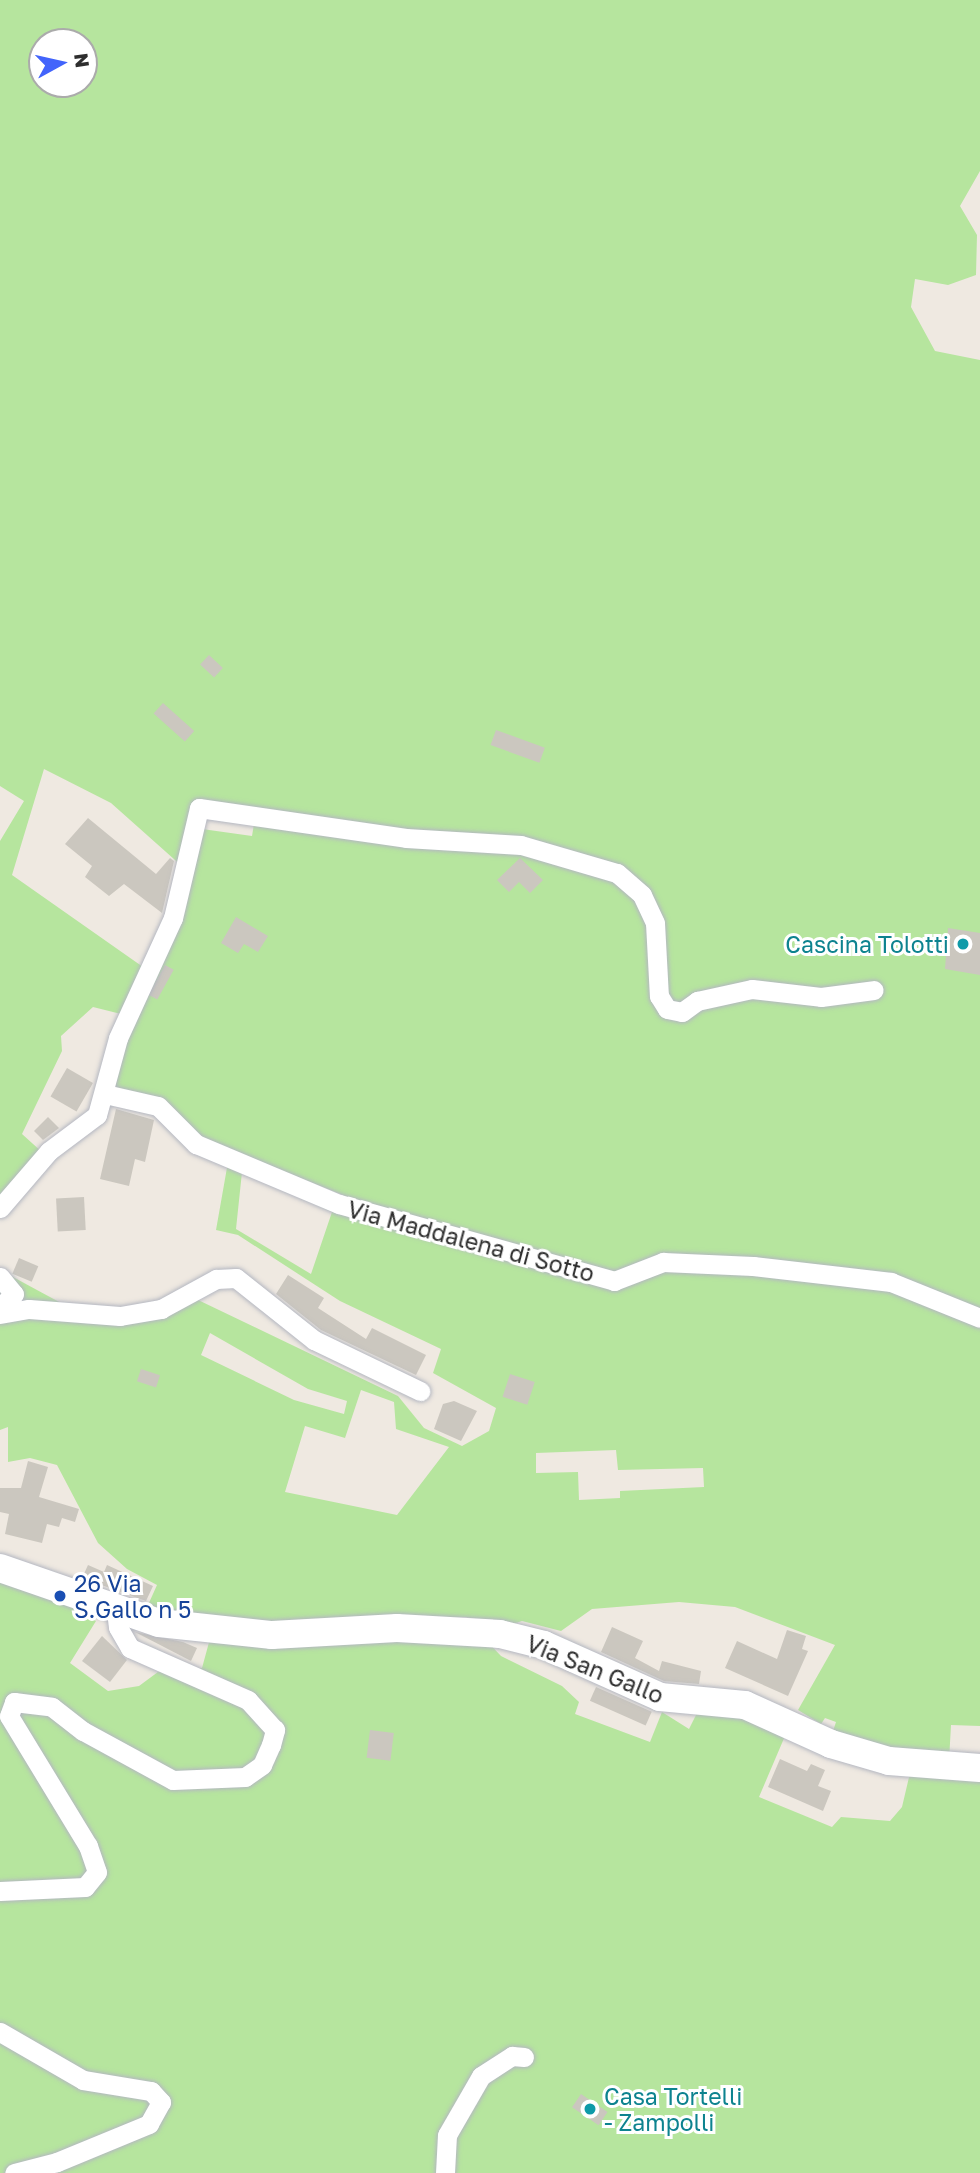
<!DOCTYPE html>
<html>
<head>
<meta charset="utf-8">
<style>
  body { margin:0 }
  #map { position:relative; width:980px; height:2173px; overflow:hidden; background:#efe9e1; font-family:"Golos Text",sans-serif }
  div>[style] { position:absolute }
  .green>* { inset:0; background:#b6e59e }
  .building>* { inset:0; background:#cbc7bf; transform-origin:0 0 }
  .roads { filter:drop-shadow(0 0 2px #b4b7c1) drop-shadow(0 0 2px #b4b7c1) }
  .street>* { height:19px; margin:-9.5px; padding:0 9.5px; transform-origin:9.5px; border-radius:9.5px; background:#fff }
  .secondary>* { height:28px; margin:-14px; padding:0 14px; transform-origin:14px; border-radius:14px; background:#fff }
  .dots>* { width:19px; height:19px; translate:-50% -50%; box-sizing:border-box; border:4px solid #fff; border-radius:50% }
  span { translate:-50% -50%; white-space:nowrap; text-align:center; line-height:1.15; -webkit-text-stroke:6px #fff; paint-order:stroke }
  .culture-label { font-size:23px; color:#0d838f }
  .right { translate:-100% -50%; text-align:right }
  .left { translate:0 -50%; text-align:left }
  .street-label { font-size:23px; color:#2e2e2e }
  .transit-label { font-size:23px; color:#164399 }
  .north { position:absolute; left:28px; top:28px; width:70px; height:70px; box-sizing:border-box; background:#fff; border:2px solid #ababab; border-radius:50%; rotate:82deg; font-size:19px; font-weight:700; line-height:28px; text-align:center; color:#2e2e2e }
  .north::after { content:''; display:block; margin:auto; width:24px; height:32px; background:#4264fb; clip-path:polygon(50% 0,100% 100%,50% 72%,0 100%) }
</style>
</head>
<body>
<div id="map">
  <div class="green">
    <div style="clip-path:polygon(evenodd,0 0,980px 0,980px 171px,960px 206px,977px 235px,976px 275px,948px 285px,915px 279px,911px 307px,935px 351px,980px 360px,980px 1726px,951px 1725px,949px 1761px,832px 1734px,836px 1722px,825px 1718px,821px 1724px,798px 1710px,835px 1645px,735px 1607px,679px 1602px,592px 1609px,561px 1631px,522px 1621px,510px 1625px,465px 1617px,362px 1626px,144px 1614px,157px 1585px,127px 1569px,98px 1543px,57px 1465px,30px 1458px,8px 1462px,8px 1427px,0 1430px,0 1270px,61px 1303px,71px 1315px,196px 1299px,398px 1396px,424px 1428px,462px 1446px,489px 1431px,496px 1408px,433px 1373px,441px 1349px,340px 1301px,238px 1235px,216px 1230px,228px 1162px,395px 1216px,191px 1134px,113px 1087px,132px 1018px,202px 829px,252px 836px,256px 812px,191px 807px,184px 868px,111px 803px,44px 769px,12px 875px,143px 967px,121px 1014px,93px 1007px,61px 1036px,62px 1051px,22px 1134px,43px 1153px,0 1202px,0 841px,24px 801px,0 786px,0 0,42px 42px,84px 42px,84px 84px,42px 84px,42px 42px,0 0,242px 1172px,332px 1212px,311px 1274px,236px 1229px,242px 1172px,0 0,210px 1333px,308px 1389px,347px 1401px,344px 1414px,294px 1400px,201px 1355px,210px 1333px,0 0,361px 1390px,394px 1402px,396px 1429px,449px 1447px,397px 1515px,285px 1492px,305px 1426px,345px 1438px,361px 1390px,0 0,616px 1450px,618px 1470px,703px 1468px,704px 1487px,620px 1491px,620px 1498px,579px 1500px,578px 1472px,536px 1473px,536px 1453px,616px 1450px)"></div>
    <div style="clip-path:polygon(0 1578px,82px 1605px,80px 1613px,96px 1621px,70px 1663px,108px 1691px,139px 1686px,162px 1669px,185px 1673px,202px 1668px,211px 1635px,482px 1636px,501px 1656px,562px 1686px,579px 1702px,575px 1714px,650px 1742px,662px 1712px,689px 1729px,699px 1709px,717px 1707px,785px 1736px,759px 1797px,832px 1827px,841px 1817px,890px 1821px,902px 1807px,910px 1773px,980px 1779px,980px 2173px,0 2173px)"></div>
  </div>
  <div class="building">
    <div style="left:209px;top:655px;width:19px;height:13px;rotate:43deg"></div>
    <div style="left:163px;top:703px;width:42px;height:14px;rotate:42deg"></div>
    <div style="left:496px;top:730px;width:52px;height:16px;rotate:20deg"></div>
    <div style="clip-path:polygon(88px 818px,156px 874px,170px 858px,174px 861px,162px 913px,124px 884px,109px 896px,85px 877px,92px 866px,65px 844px)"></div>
    <div style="clip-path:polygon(520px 858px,543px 880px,530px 893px,519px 882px,509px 892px,497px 880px)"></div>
    <div style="clip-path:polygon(236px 917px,268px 936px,258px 952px,244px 944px,238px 953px,221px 943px)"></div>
    <div style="clip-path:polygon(948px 928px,980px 933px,980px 975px,945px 969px)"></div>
    <div style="left:165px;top:965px;width:10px;height:34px;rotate:29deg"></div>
    <div style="left:67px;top:1068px;width:30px;height:33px;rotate:30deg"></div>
    <div style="clip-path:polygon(116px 1109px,154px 1120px,145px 1162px,135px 1159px,129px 1186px,100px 1179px)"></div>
    <div style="clip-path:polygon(48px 1117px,59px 1128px,43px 1140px,34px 1131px)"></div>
    <div style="left:84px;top:1197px;width:33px;height:28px;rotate:87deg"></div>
    <div style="left:19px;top:1258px;width:21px;height:17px;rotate:23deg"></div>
    <div style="clip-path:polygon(288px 1275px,324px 1298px,318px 1308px,366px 1339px,372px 1328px,426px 1355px,416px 1375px,321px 1330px,276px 1294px)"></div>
    <div style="left:141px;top:1369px;width:20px;height:13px;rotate:18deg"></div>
    <div style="left:510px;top:1374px;width:26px;height:24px;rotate:18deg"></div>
    <div style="clip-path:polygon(454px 1401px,477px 1411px,461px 1441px,434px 1429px,443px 1404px)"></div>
    <div style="clip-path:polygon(28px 1461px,48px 1467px,39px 1497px,79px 1509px,75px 1522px,62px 1518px,59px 1527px,47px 1524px,42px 1543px,5px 1534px,9px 1514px,0 1512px,0 1488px,21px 1488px)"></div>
    <div style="clip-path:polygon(88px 1565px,104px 1572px,107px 1565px,153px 1586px,146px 1601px,82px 1578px)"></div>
    <div style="clip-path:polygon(612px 1627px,643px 1641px,635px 1658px,659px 1671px,662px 1661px,701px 1671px,699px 1684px,664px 1681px,601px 1652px)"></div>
    <div style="clip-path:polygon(787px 1630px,806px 1636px,802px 1649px,808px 1651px,788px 1696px,725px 1668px,737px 1641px,777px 1659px)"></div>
    <div style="clip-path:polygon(135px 1632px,183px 1642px,197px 1648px,191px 1661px)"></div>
    <div style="clip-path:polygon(102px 1636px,127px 1660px,110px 1682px,82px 1661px)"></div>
    <div style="left:596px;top:1687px;width:61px;height:15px;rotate:24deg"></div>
    <div style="left:370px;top:1730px;width:24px;height:28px;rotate:7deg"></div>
    <div style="clip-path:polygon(780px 1759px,807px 1771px,811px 1764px,825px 1770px,818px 1786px,831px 1791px,823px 1811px,768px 1787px)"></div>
    <div style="left:581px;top:2094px;width:32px;height:16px;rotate:34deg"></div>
  </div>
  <div class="roads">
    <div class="street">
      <div style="left:105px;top:1094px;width:54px;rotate:12.8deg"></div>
      <div style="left:158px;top:1106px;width:54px;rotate:45deg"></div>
      <div style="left:196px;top:1144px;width:155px;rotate:22.8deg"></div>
      <div style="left:339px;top:1204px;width:286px;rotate:15.6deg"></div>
      <div style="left:614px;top:1281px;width:53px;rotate:-21.2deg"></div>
      <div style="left:663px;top:1262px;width:90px;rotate:2.5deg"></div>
      <div style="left:753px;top:1266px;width:139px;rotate:6.6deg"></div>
      <div style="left:891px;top:1282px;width:96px;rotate:22deg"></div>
      <div style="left:0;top:1208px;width:75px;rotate:-49.3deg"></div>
      <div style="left:49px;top:1151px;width:60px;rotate:-36.9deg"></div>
      <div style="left:97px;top:1115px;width:80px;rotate:-74.7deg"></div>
      <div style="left:118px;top:1038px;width:132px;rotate:-65.4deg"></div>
      <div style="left:173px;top:918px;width:113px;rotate:-76.7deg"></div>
      <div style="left:199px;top:808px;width:209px;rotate:8.2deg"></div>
      <div style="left:406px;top:838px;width:115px;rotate:3.5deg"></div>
      <div style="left:521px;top:845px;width:100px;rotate:16.3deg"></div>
      <div style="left:617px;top:873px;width:33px;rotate:41deg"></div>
      <div style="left:642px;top:895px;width:31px;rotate:65deg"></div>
      <div style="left:655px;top:923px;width:73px;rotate:86.9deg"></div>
      <div style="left:659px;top:996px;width:15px;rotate:58deg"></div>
      <div style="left:667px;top:1009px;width:15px;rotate:11deg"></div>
      <div style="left:682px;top:1012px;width:19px;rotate:-36deg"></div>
      <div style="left:697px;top:1001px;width:56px;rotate:-12.3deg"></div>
      <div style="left:752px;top:989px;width:69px;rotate:6.6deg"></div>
      <div style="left:821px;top:997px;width:53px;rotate:-7.5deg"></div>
      <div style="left:0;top:1277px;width:22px;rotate:51deg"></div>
      <div style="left:14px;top:1294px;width:19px;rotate:137deg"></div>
      <div style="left:0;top:1314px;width:29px;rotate:-10deg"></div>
      <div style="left:29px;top:1309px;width:91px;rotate:4.4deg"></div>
      <div style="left:120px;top:1316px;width:42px;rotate:-9.7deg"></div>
      <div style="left:161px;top:1309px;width:63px;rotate:-28.6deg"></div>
      <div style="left:216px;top:1279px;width:20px;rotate:-3deg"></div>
      <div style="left:236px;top:1278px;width:100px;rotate:38.5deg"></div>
      <div style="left:314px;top:1340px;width:118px;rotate:25.7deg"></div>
      <div style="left:0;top:1891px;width:85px;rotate:-2.7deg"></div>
      <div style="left:85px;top:1887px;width:19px;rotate:-51deg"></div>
      <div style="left:97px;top:1872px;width:28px;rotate:-109deg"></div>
      <div style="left:88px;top:1846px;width:152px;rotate:-121.3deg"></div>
      <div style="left:9px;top:1716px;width:15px;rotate:-70deg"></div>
      <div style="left:14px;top:1702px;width:38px;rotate:7deg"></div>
      <div style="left:52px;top:1707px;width:39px;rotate:38deg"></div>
      <div style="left:83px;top:1731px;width:102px;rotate:28.6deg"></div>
      <div style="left:173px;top:1780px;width:72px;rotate:-2.4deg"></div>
      <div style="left:245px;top:1777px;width:21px;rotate:-35deg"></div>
      <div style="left:262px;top:1765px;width:22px;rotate:-66deg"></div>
      <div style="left:271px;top:1745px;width:16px;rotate:-75deg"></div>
      <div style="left:275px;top:1730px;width:40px;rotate:-132deg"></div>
      <div style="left:248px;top:1700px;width:129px;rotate:-156.2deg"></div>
      <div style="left:130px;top:1648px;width:24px;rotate:-120deg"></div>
      <div style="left:118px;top:1627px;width:17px;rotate:-97deg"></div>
      <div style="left:0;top:2032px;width:96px;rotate:30deg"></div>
      <div style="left:83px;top:2080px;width:69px;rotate:9.2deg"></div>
      <div style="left:151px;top:2091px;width:15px;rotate:48deg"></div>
      <div style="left:161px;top:2102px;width:25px;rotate:119deg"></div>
      <div style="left:149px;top:2124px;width:100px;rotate:157.6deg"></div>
      <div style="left:57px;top:2162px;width:44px;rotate:165.7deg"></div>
      <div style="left:445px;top:2173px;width:38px;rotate:-87deg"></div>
      <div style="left:447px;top:2135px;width:68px;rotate:-60deg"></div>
      <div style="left:481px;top:2076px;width:37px;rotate:-33deg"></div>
      <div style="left:512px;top:2056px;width:12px;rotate:5deg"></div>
    </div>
    <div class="secondary">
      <div style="left:0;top:1568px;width:168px;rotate:19.1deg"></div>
      <div style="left:159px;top:1623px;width:114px;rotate:6.1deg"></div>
      <div style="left:272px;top:1635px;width:125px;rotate:-3.2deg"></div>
      <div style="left:397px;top:1628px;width:103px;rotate:3.3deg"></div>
      <div style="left:500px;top:1634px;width:45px;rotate:14deg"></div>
      <div style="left:544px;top:1645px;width:127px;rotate:24.1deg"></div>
      <div style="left:660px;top:1697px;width:85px;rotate:5.4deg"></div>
      <div style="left:745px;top:1705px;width:94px;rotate:24.4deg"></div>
      <div style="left:831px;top:1744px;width:60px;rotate:16.3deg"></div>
      <div style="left:889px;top:1761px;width:91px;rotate:4.4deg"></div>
    </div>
  </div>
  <div class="dots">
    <div style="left:963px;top:944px;background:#0f9aa8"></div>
    <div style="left:60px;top:1596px;background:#1a4fb4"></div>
    <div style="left:590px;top:2109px;background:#0f9aa8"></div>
  </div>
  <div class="culture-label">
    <span class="right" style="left:949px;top:944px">Cascina Tolotti</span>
    <span class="left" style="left:604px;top:2109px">Casa Tortelli<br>- Zampolli</span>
  </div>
  <div class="street-label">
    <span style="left:471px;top:1241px;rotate:15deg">Via Maddalena di Sotto</span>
    <span style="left:595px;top:1669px;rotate:22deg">Via San Gallo</span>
  </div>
  <div class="transit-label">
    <span class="left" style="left:74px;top:1596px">26 Via<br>S.Gallo n 5</span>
  </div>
  <div class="north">N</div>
</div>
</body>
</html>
